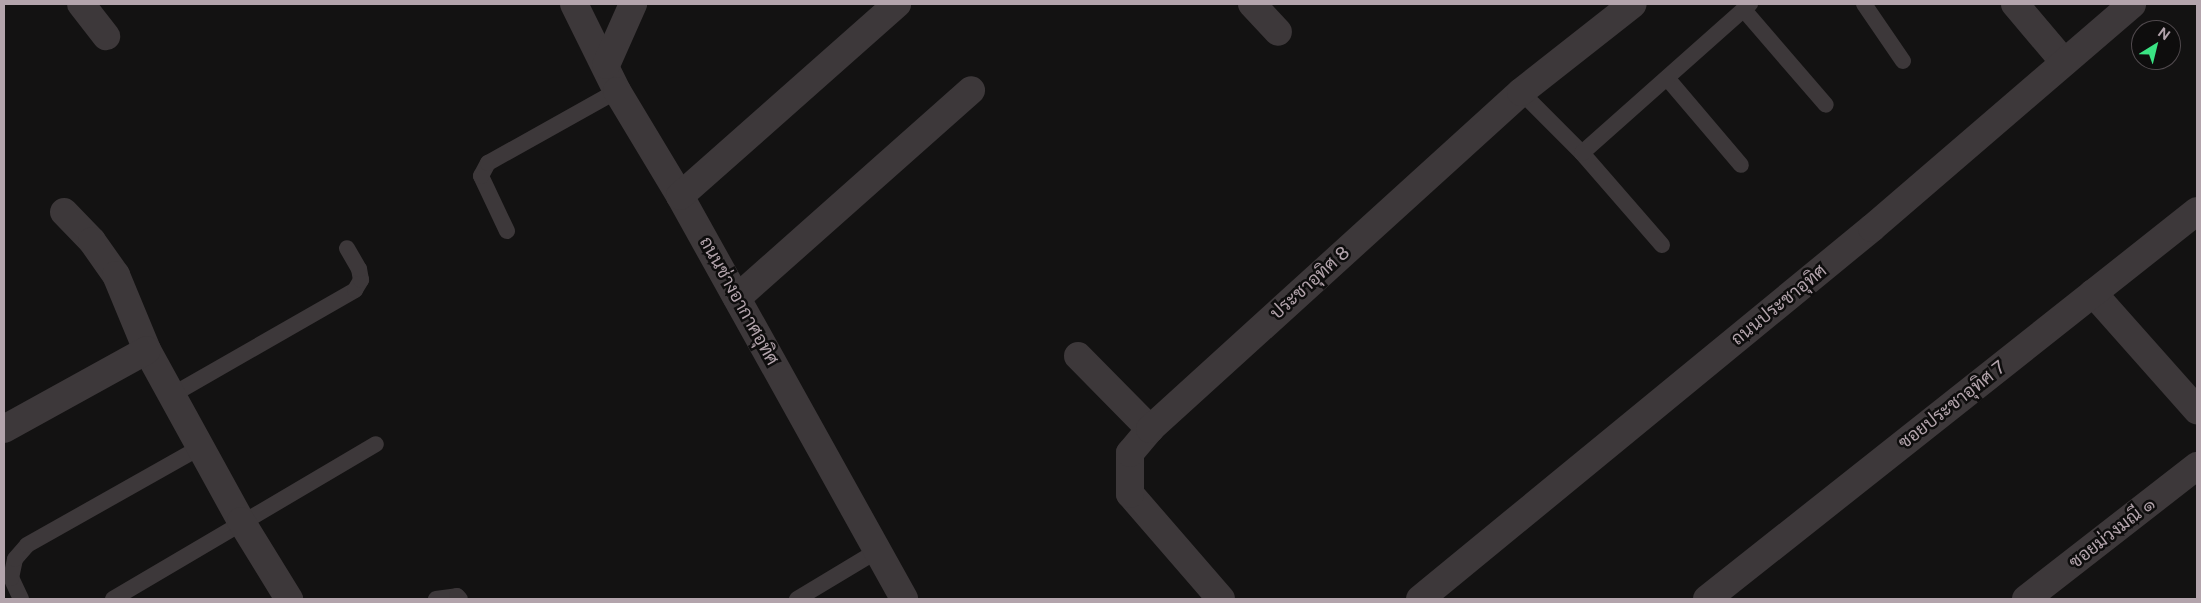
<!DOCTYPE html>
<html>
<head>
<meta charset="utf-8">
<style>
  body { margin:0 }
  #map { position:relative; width:2201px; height:603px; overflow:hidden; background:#131212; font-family:"Public Sans",Sarabun,sans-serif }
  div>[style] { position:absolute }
  .service>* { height:16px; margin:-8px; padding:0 8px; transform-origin:8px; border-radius:8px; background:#3d383a }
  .minor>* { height:28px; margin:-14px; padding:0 14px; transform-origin:14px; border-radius:14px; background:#3d383a }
  .tertiary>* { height:28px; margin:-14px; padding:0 14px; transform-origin:14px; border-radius:14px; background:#3d383a }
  span { translate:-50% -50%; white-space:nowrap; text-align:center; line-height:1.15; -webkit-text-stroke:5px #0e0d0d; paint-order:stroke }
  .street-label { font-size:18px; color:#b3a4ac }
  .frame { position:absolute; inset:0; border:5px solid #b3a4ac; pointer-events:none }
  .north { position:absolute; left:2131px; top:20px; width:50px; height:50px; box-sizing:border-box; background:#0e0d0d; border:1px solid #50494d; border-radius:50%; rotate:36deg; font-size:14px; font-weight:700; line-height:20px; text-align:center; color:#b3a4ac }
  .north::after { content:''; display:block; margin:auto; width:18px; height:22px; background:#3ae383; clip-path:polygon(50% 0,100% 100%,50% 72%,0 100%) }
</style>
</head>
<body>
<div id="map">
  <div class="service">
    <div style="left:1864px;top:4px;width:69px;rotate:55.6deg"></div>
    <div style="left:1744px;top:10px;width:125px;rotate:49.2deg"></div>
    <div style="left:1667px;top:78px;width:114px;rotate:49.6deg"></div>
    <div style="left:1521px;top:92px;width:86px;rotate:45deg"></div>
    <div style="left:507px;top:231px;width:61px;rotate:-115.3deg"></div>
    <div style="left:481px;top:176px;width:15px;rotate:-62deg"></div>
    <div style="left:488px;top:163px;width:148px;rotate:-29.2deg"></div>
    <div style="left:1662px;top:245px;width:122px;rotate:-131deg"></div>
    <div style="left:1582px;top:153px;width:225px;rotate:-41.6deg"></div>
    <div style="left:172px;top:395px;width:211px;rotate:-29.8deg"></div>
    <div style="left:355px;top:290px;width:12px;rotate:-59deg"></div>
    <div style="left:361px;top:280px;width:11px;rotate:-100deg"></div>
    <div style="left:359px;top:269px;width:24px;rotate:-120deg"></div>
    <div style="left:21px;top:599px;width:23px;rotate:-115deg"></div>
    <div style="left:11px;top:578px;width:19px;rotate:-78deg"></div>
    <div style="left:15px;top:559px;width:18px;rotate:-49deg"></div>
    <div style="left:27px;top:545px;width:197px;rotate:-29.4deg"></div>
    <div style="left:113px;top:599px;width:305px;rotate:-30.5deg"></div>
    <div style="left:436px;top:599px;width:21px;rotate:-8deg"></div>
    <div style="left:457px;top:596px;width:4px;rotate:45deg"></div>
    <div style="left:797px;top:599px;width:93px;rotate:-31deg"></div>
  </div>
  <div class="minor">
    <div style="left:81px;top:4px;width:41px;rotate:52deg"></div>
    <div style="left:574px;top:4px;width:97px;rotate:63.7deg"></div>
    <div style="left:617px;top:91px;width:122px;rotate:59deg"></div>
    <div style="left:680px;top:196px;width:461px;rotate:60.9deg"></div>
    <div style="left:1252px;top:4px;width:38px;rotate:47deg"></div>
    <div style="left:2015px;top:4px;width:76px;rotate:49.8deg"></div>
    <div style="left:606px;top:65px;width:67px;rotate:-66.1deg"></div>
    <div style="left:680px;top:196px;width:290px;rotate:-41.5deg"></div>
    <div style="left:64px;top:212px;width:40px;rotate:46deg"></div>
    <div style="left:92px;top:241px;width:42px;rotate:54.8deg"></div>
    <div style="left:116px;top:275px;width:81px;rotate:67.5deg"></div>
    <div style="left:147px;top:350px;width:195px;rotate:61.2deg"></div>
    <div style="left:241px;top:521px;width:92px;rotate:58.4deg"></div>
    <div style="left:2093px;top:293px;width:157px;rotate:48.4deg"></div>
    <div style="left:737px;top:298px;width:313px;rotate:-41.6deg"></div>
    <div style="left:1078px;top:356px;width:103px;rotate:45.4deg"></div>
    <div style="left:4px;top:429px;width:163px;rotate:-28.9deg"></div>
    <div style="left:1221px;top:599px;width:139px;rotate:-130.9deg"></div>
    <div style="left:1130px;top:494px;width:41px;rotate:-90deg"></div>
    <div style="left:1130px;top:453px;width:31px;rotate:-50deg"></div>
    <div style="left:1150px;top:429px;width:501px;rotate:-42.25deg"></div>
    <div style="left:1521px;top:92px;width:142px;rotate:-38.2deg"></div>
    <div style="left:2026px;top:599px;width:217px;rotate:-37.9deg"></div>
  </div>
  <div class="tertiary">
    <div style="left:1420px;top:599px;width:585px;rotate:-39.38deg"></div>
    <div style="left:1872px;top:228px;width:343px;rotate:-40.7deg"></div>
    <div style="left:1707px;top:599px;width:625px;rotate:-38.37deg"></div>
  </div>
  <div class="street-label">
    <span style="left:1310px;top:283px;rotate:-42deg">ประชาอุทิศ 8</span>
    <span style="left:739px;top:301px;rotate:61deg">ถนนช่างอากาศอุทิศ</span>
    <span style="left:1779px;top:305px;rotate:-39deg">ถนนประชาอุทิศ</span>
    <span style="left:1952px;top:405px;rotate:-38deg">ซอยประชาอุทิศ 7</span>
    <span style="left:2112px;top:533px;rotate:-38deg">ซอยม่วงมณี ๑</span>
  </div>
  <div class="frame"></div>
  <div class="north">N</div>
</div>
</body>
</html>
